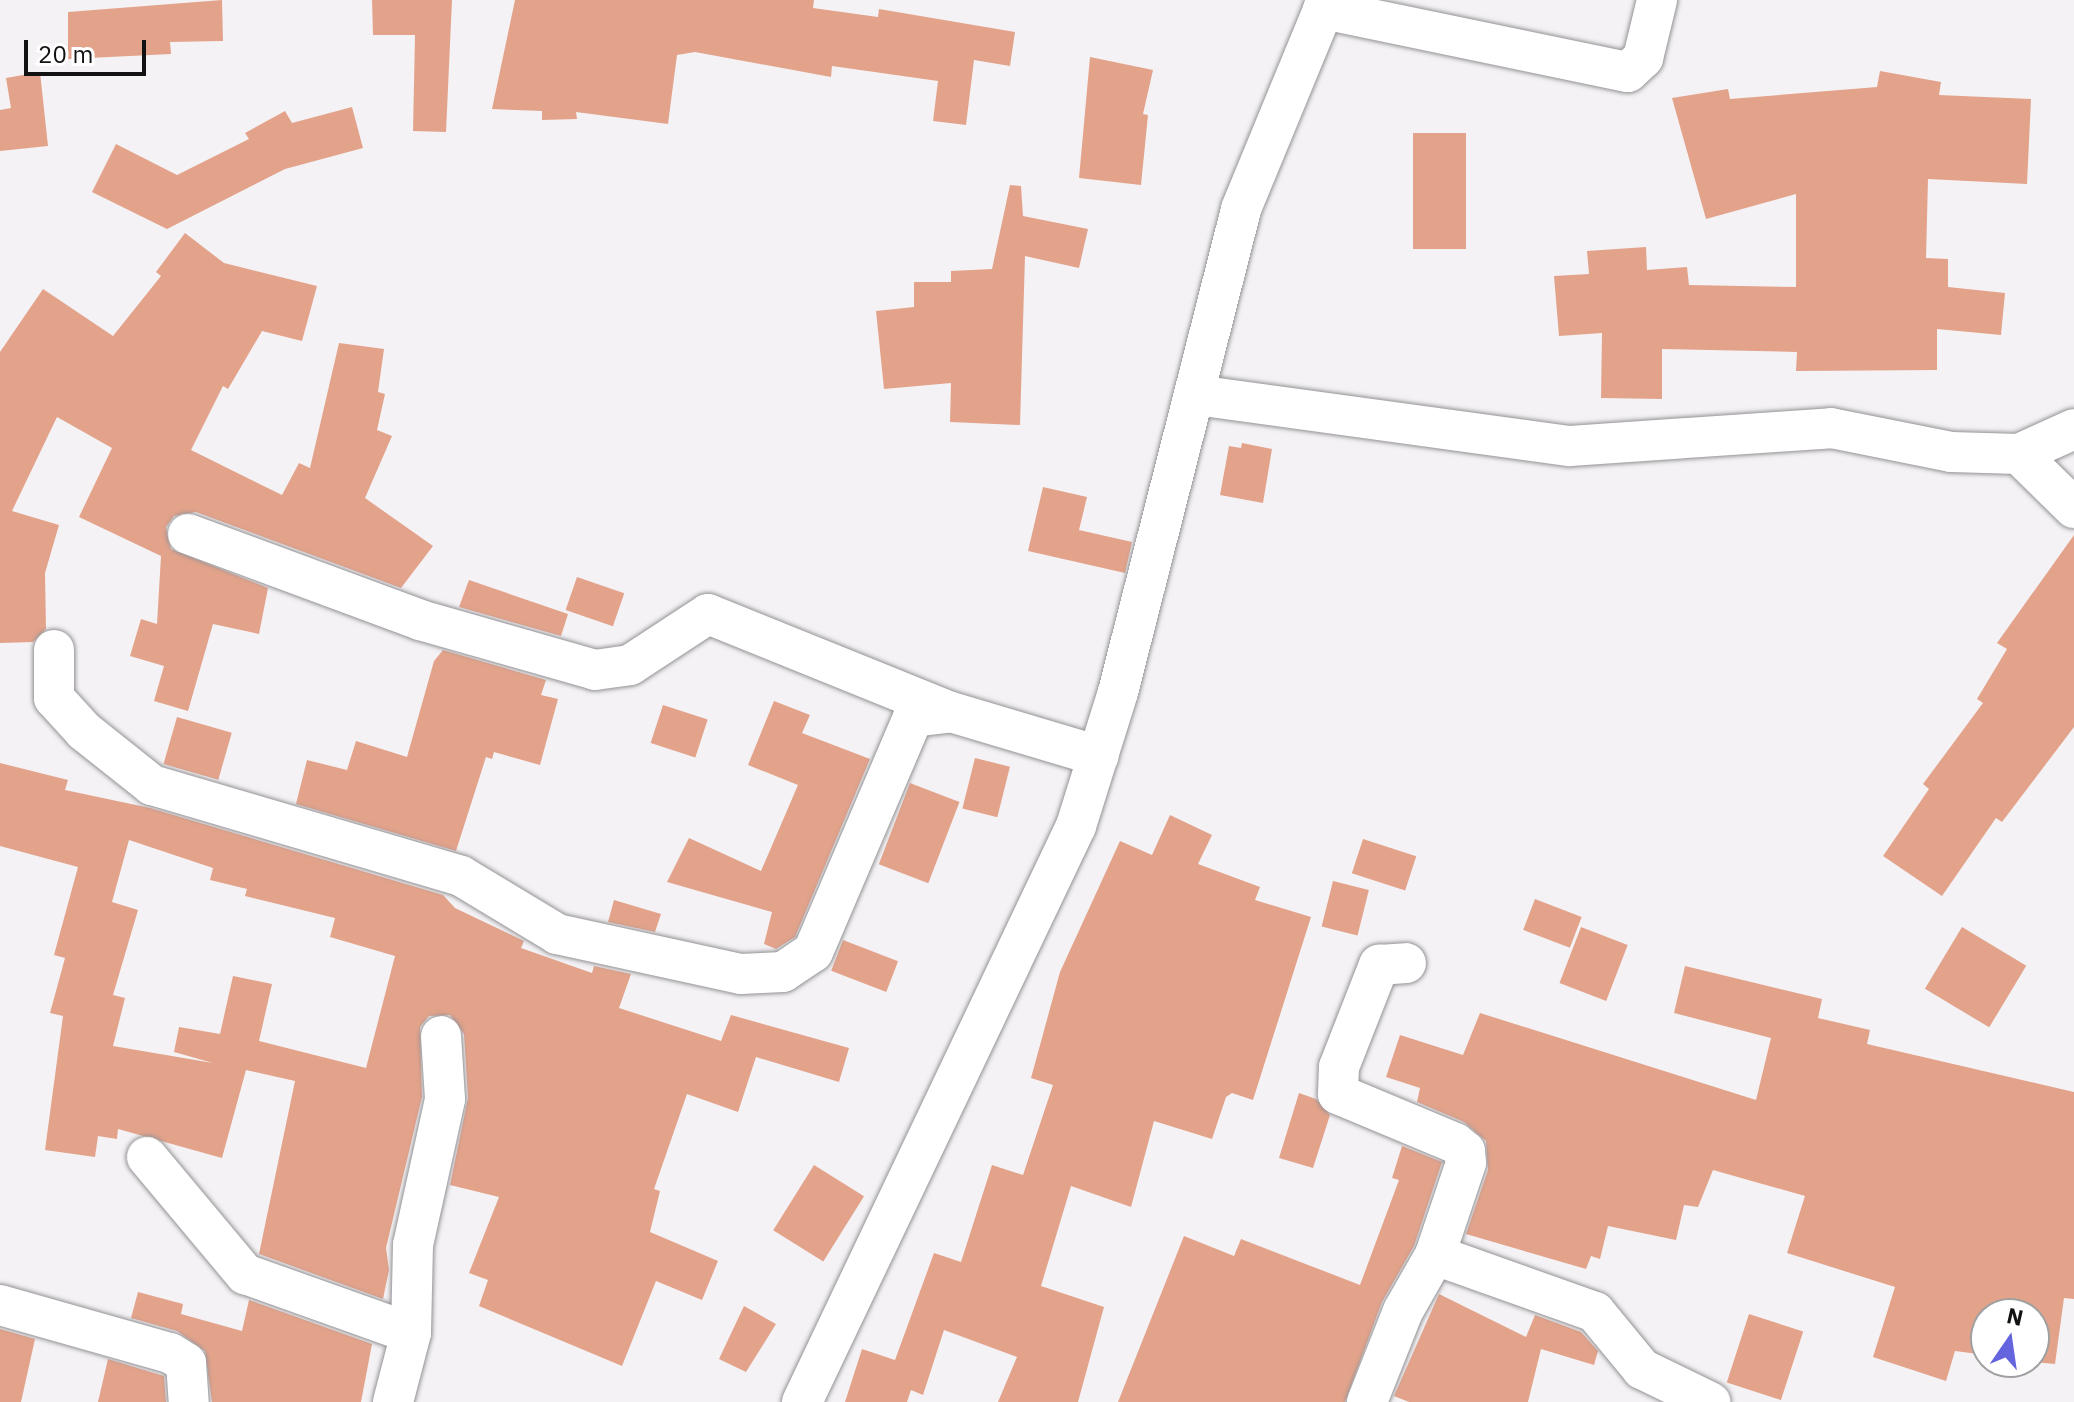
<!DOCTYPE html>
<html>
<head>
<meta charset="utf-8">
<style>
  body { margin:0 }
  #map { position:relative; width:2074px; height:1402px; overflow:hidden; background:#f4f2f5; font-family:"IBM Plex Sans",sans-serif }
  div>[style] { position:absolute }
  .building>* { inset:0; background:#e3a38b; transform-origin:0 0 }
  .roads { filter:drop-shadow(0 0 2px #949295) drop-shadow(0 0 2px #949295) }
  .street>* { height:40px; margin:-20px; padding:0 20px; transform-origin:20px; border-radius:20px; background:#fff }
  span { translate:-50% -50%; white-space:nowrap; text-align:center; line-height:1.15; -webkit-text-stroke:8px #fff; paint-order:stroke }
  .north { position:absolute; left:1970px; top:1298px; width:80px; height:80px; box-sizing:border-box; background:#fff; border:2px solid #a1a0a1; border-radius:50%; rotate:13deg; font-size:22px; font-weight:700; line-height:32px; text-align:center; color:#131213 }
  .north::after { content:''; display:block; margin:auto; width:28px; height:36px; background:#6465de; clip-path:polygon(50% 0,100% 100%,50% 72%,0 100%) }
  .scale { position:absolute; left:24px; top:40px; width:122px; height:36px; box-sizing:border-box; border:4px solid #131213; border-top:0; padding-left:10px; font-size:24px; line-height:28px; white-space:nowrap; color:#131213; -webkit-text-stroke:6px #fff; paint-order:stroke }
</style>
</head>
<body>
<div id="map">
  <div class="building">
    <div style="clip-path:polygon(222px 0,223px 41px,170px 42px,171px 54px,68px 59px,68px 12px)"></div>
    <div style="clip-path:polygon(372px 0,452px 0,446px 132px,413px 131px,415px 35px,373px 35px)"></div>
    <div style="clip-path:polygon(515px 0,814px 0,813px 8px,878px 17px,879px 9px,1015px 32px,1010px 66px,974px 60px,966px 125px,933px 121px,938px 81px,832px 66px,831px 77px,695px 52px,677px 55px,668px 124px,576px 112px,577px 119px,542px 120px,542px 111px,492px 109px)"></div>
    <div style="clip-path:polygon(1090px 57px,1153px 70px,1143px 114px,1148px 115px,1141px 185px,1079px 178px)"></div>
    <div style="clip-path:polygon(1880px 71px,1941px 82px,1939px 95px,2031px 99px,2027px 184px,1928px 179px,1926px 258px,1948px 259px,1948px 287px,2005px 293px,2001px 335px,1937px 329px,1937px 370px,1796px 371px,1797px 352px,1662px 349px,1662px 399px,1601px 398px,1602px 333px,1559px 336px,1554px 276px,1589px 274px,1587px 251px,1646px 247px,1647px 270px,1687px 267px,1689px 285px,1796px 287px,1796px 194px,1706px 219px,1672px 98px,1728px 89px,1730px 99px,1877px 87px)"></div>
    <div style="clip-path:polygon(40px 72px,48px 146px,0 151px,0 110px,11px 108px,6px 78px)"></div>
    <div style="clip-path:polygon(352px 107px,363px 148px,285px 169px,167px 229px,92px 192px,116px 144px,177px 175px,249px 139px,245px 133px,285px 111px,292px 123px)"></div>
    <div style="left:1413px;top:133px;width:53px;height:116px"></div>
    <div style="clip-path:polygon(1010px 185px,1021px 186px,1023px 216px,1088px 229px,1079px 268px,1025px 256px,1020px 425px,950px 422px,951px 383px,884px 389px,876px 311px,914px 307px,914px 282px,951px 282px,951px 271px,992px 269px)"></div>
    <div style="clip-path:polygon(185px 233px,224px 263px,317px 286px,302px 341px,262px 331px,228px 389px,223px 386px,191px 450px,282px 495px,299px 463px,310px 468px,339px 343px,384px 349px,378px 392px,385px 394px,377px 430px,392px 436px,365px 498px,433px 546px,401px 588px,196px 512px,174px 516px,166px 527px,171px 549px,268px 588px,259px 634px,213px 624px,188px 711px,154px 701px,164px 666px,130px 656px,141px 619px,157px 624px,161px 556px,79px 517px,112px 448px,57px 417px,12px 511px,59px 525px,45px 573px,46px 629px,33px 642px,0 643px,0 352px,43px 289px,113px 336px,161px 276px,156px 272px)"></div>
    <div style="clip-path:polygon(1242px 443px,1272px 449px,1263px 503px,1220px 495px,1229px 446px,1241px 448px)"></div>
    <div style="clip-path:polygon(1043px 487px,1087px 497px,1079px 530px,1132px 542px,1125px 573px,1028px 551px)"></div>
    <div style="clip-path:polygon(2074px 535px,2074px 727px,2002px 822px,1996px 818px,1942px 896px,1883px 856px,1929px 789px,1923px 784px,1983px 703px,1977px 699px,2007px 649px,1997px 643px)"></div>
    <div style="left:577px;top:577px;width:50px;height:35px;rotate:19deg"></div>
    <div style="clip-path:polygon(469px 580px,568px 614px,561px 636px,459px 607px)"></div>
    <div style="clip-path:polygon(443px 650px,546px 680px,541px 695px,558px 699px,540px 765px,494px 752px,492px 759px,486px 757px,456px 851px,296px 804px,307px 760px,347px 770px,356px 741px,407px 757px,434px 661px)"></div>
    <div style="clip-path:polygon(774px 701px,810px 715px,802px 733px,870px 759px,795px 937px,776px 949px,764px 944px,772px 912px,667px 882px,689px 838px,761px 871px,798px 785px,748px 765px)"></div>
    <div style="left:663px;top:705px;width:47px;height:40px;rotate:18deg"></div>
    <div style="left:177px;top:717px;width:57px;height:49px;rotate:16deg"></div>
    <div style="left:975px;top:758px;width:36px;height:52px;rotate:14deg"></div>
    <div style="clip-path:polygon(evenodd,0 763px,68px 780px,65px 790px,150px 808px,443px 895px,455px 908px,524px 941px,521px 948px,592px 973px,594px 966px,631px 974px,619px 1008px,721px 1041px,731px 1015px,849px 1048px,839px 1082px,756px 1057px,738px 1112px,687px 1094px,654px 1189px,660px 1191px,650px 1232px,718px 1261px,702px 1300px,656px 1281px,622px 1366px,479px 1306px,488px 1280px,469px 1273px,499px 1197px,450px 1185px,468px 1098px,464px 1034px,450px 1015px,429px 1016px,420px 1027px,422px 1097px,386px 1248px,389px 1270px,383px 1299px,259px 1254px,295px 1081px,246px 1070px,222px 1158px,118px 1129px,117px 1139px,98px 1136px,95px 1157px,45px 1150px,63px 1016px,50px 1013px,65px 958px,54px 955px,78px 867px,0 846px,0 763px,129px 840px,213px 868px,210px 880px,247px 889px,245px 896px,335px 918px,330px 937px,395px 956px,366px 1068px,259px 1041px,272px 984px,233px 976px,220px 1034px,179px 1027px,174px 1052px,213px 1063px,113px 1046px,125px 998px,113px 995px,138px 910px,112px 902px,129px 840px)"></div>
    <div style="left:910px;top:783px;width:53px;height:87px;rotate:21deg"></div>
    <div style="clip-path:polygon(1170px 815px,1212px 835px,1198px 864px,1260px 887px,1255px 900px,1311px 917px,1253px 1100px,1232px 1093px,1226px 1097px,1212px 1139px,1154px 1121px,1131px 1207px,1071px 1186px,1041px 1286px,1104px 1307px,1078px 1402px,998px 1402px,1017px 1357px,944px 1330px,923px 1395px,911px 1390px,907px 1402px,845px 1402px,862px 1349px,895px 1360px,934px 1253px,961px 1262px,992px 1165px,1023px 1175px,1053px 1085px,1031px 1078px,1060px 972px,1120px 841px,1152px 855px)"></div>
    <div style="left:1363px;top:839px;width:56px;height:36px;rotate:18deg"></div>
    <div style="left:1333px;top:881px;width:37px;height:47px;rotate:14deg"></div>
    <div style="left:1535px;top:899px;width:50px;height:33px;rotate:21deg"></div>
    <div style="clip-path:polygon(614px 900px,661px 914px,655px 932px,608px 922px)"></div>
    <div style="left:1581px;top:927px;width:50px;height:60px;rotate:21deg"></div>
    <div style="left:1962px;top:927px;width:75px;height:72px;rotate:31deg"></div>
    <div style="left:843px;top:940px;width:59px;height:33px;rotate:21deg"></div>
    <div style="clip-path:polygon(1685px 966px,1822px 999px,1818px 1018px,1870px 1030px,1867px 1044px,2074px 1092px,2074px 1299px,2064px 1298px,2055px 1364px,2034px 1362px,2034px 1314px,1986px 1314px,1986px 1355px,1955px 1351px,1946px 1381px,1873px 1357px,1895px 1287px,1787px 1253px,1805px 1196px,1713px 1170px,1698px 1207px,1684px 1205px,1676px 1240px,1608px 1226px,1600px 1259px,1591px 1256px,1586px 1269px,1466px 1234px,1488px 1170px,1486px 1141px,1464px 1122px,1417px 1102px,1420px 1088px,1386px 1077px,1400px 1035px,1463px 1055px,1480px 1013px,1756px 1100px,1771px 1038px,1674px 1013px)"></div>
    <div style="clip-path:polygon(1299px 1093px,1316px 1099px,1330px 1115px,1313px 1168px,1279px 1158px)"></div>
    <div style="clip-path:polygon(1402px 1146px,1442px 1162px,1414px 1246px,1382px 1302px,1345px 1402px,1118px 1402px,1184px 1236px,1234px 1256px,1241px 1239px,1360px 1285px,1399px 1180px,1392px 1178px)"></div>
    <div style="left:814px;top:1165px;width:59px;height:77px;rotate:32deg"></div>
    <div style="clip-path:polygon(138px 1292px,183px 1304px,181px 1314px,242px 1331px,249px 1300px,372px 1344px,361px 1402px,212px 1402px,205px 1351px,177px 1331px,131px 1318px)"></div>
    <div style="clip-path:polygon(1439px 1294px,1526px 1337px,1535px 1315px,1581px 1332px,1598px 1351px,1594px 1365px,1541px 1349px,1528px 1402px,1409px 1402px,1394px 1396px)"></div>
    <div style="clip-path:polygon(744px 1306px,776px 1324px,746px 1372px,719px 1359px)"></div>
    <div style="left:1749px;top:1314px;width:57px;height:72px;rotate:18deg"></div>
    <div style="clip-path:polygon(0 1329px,35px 1339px,21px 1402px,0 1402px)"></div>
    <div style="clip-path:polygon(108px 1359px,164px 1376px,166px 1402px,98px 1402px)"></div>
  </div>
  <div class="roads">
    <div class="street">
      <div style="left:1323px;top:9px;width:311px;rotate:11.7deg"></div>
      <div style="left:1628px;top:72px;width:21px;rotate:-43deg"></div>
      <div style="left:1643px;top:58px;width:60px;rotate:-76.4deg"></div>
      <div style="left:1196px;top:395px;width:377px;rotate:7.8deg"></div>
      <div style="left:1570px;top:446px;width:262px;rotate:-3.9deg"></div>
      <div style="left:1831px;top:428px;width:122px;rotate:11.3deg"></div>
      <div style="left:1951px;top:452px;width:68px;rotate:1.7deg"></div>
      <div style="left:2019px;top:454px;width:60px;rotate:-24.4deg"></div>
      <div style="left:2019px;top:454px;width:77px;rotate:44.5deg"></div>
      <div style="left:188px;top:534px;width:247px;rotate:20.3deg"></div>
      <div style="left:420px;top:620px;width:182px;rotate:15.9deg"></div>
      <div style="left:595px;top:670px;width:35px;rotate:-8deg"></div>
      <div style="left:630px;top:665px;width:93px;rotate:-33.2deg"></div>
      <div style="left:708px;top:614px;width:261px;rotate:22deg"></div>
      <div style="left:54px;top:650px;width:48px;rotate:90deg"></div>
      <div style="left:54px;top:698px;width:45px;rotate:47.7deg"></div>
      <div style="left:84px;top:731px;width:87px;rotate:38.5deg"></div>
      <div style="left:152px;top:785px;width:322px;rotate:16.4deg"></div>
      <div style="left:461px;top:876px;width:112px;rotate:31.1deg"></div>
      <div style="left:557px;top:934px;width:188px;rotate:12.3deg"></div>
      <div style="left:741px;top:974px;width:42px;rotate:-2.7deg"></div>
      <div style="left:783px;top:972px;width:36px;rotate:-34deg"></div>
      <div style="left:813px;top:952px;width:255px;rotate:-66.9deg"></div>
      <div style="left:913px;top:717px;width:38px;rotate:-7deg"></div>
      <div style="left:951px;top:712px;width:154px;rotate:16.6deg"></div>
      <div style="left:147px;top:1157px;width:153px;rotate:50.1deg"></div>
      <div style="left:245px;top:1274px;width:176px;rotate:19.6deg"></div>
      <div style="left:1435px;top:1255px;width:170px;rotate:19.6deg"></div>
      <div style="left:1595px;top:1312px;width:74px;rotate:50.5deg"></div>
      <div style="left:1642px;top:1369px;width:76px;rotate:25.9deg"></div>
      <div style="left:0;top:1305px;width:177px;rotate:15.8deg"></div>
      <div style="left:170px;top:1353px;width:19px;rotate:32deg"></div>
      <div style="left:186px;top:1363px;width:39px;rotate:86deg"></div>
      <div style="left:393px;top:1402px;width:71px;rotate:-75.4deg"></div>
      <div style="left:411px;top:1333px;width:88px;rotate:-88.7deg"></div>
      <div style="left:413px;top:1245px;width:149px;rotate:-77.6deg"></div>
      <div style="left:445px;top:1099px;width:63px;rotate:-93.6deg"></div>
      <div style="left:802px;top:1402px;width:638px;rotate:-64.56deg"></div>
      <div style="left:1076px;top:826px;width:140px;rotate:-72.6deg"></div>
      <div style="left:1118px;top:692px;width:498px;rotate:-75.7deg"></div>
      <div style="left:1241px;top:209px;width:226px;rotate:-67.6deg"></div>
      <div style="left:1367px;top:1402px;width:98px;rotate:-68.4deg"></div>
      <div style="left:1403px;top:1311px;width:64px;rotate:-60.3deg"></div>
      <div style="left:1435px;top:1255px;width:97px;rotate:-71.4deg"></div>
      <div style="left:1466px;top:1163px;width:12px;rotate:-95deg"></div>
      <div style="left:1465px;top:1151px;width:13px;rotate:-141deg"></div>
      <div style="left:1455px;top:1143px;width:127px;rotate:-157.3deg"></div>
      <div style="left:1338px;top:1094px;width:27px;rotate:-88deg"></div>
      <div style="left:1339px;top:1067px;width:110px;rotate:-68.6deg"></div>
      <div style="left:1379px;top:965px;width:27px;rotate:-4deg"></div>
    </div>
  </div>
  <div class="north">N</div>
  <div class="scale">20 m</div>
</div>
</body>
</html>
